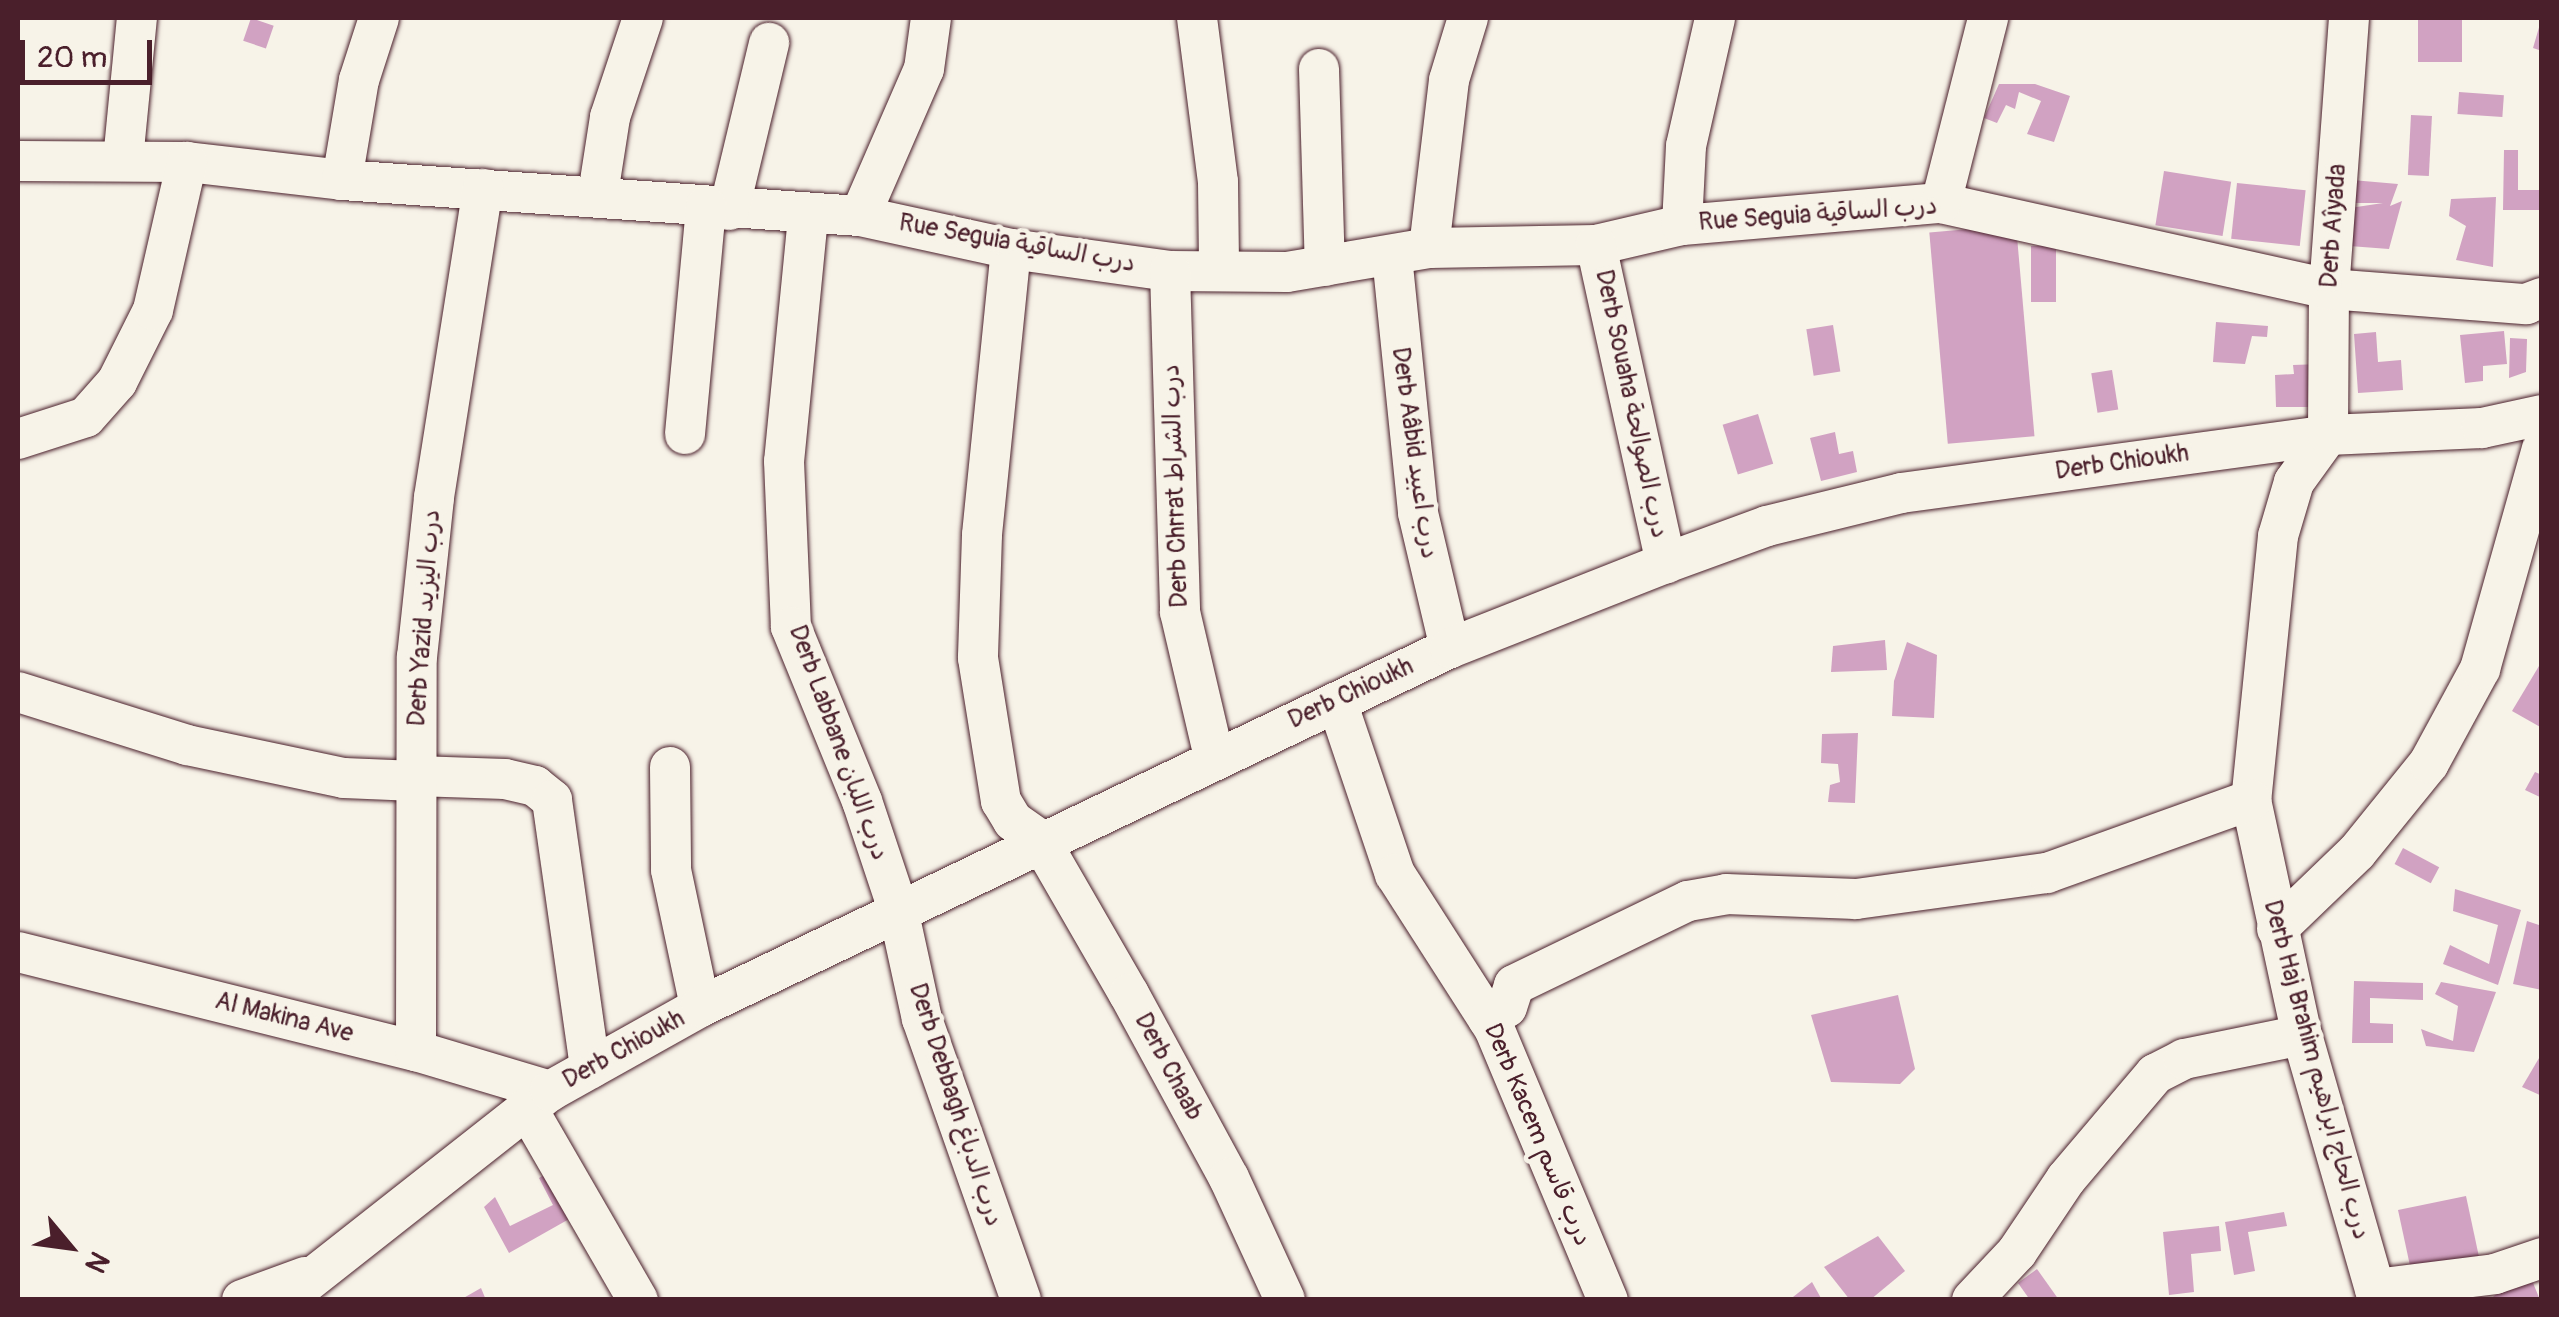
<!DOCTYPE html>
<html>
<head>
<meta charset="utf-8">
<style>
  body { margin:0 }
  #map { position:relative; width:2559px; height:1317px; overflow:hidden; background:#f7f3e8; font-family:Pangolin,"Playpen Sans Arabic",sans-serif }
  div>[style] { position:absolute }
  .building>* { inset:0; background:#d1a2c2; transform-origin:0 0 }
  .roads { filter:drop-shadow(0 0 2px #4a1f2b) drop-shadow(0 0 2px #4a1f2b) }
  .street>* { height:40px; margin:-20px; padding:0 20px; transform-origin:20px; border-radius:20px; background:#f7f3e8 }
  span { translate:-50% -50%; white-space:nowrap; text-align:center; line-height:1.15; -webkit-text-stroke:9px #f7f3e8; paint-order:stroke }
  .street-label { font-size:25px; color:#4a1f2b }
  .frame { position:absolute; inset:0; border:20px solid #4a1f2b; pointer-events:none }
  .north { position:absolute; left:20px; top:1197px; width:100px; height:100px; -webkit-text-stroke:8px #f7f3e8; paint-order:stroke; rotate:119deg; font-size:28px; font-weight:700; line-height:40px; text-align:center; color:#4a1f2b }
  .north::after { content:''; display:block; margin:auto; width:35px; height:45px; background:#4a1f2b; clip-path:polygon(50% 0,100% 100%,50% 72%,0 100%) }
  .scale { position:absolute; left:20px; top:40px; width:132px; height:45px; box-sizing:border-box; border:5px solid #4a1f2b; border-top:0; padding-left:12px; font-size:30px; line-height:35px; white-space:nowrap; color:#4a1f2b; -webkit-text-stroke:8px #f7f3e8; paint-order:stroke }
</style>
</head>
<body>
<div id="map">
  <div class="building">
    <div style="left:251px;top:18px;width:24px;height:24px;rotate:19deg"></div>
    <div style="left:2418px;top:18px;width:44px;height:44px"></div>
    <div style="clip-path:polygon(2540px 24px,2542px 24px,2542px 51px,2533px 48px)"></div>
    <div style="clip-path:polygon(1999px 84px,2035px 84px,2070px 96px,2054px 142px,2027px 134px,2041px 101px,2019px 92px,2015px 109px,2006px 105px,1997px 123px,1984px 118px)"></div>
    <div style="left:2459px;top:92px;width:45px;height:22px;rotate:4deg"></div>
    <div style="left:2411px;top:115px;width:21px;height:60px;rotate:3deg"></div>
    <div style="clip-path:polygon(2504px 150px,2518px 150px,2518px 190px,2542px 190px,2542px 210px,2503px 210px)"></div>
    <div style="left:2164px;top:171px;width:68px;height:55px;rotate:9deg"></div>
    <div style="clip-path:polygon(2352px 180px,2398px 184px,2390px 206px,2402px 201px,2389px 249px,2336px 245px,2350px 208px,2383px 203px,2349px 203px)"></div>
    <div style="left:2237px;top:183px;width:69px;height:56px;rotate:6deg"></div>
    <div style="clip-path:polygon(2496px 197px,2493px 267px,2456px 260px,2466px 226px,2449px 216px,2451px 199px)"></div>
    <div style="left:2016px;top:225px;width:212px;height:87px;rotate:85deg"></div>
    <div style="left:2031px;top:246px;width:25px;height:56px"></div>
    <div style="clip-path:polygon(2216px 322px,2268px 326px,2267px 337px,2252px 336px,2245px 364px,2213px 362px)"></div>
    <div style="left:1833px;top:325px;width:47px;height:27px;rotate:81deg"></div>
    <div style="clip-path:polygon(2504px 331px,2507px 364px,2483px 366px,2483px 381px,2465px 383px,2460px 335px)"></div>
    <div style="clip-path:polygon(2376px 332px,2378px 362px,2401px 360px,2403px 390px,2358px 393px,2354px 334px)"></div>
    <div style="clip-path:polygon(2510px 338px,2527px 339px,2526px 372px,2509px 378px)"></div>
    <div style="clip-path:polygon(2321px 364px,2321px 407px,2276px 407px,2275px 375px,2294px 374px,2293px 365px)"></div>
    <div style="left:2112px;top:370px;width:40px;height:21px;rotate:81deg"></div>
    <div style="left:1758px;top:414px;width:52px;height:37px;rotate:73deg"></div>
    <div style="clip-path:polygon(1835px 432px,1839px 454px,1853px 451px,1857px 472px,1821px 481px,1810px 438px)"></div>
    <div style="clip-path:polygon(1885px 640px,1887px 670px,1831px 672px,1833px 646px)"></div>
    <div style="clip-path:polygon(1907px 642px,1937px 655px,1934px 718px,1892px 716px,1894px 681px)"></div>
    <div style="clip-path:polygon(2542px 661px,2542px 728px,2512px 711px)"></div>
    <div style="clip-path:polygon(1858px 733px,1855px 803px,1828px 802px,1830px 785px,1840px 782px,1838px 764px,1821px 763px,1822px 734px)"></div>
    <div style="clip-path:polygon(2535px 772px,2542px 775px,2542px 798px,2525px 790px)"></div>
    <div style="left:2403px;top:848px;width:41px;height:18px;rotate:28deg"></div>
    <div style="clip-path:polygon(2455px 889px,2521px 910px,2498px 985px,2443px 964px,2450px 945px,2489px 964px,2498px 925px,2453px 911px)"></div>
    <div style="clip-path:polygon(2527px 921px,2542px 926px,2542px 990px,2513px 984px)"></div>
    <div style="clip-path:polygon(2354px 981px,2423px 983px,2423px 1000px,2370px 998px,2370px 1023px,2393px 1024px,2393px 1043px,2352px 1043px)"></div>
    <div style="clip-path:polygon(2441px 982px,2496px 992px,2474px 1052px,2426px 1046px,2421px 1029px,2453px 1041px,2458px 1006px,2435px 994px)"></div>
    <div style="clip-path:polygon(1898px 995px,1915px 1069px,1900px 1084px,1831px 1082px,1811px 1015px)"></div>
    <div style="clip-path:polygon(2542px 1053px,2542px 1096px,2522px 1087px)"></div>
    <div style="clip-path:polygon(556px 1168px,578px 1214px,509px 1253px,484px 1207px,495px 1197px,510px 1226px,553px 1205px,539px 1178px)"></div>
    <div style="clip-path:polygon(2466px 1196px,2482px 1271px,2412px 1275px,2398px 1210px)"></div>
    <div style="clip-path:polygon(2284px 1212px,2287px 1226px,2248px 1232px,2255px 1271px,2234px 1275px,2225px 1222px)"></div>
    <div style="clip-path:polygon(2219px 1226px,2221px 1251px,2191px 1254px,2194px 1292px,2169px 1295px,2163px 1232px)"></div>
    <div style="clip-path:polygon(1878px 1236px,1905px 1271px,1870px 1300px,1850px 1300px,1824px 1267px)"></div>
    <div style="clip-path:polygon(2037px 1269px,2059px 1300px,2030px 1300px,2018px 1283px)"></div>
    <div style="clip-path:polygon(2531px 1278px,2540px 1300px,2489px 1300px,2499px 1292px)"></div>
    <div style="clip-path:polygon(1812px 1282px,1822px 1300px,1794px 1300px,1793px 1297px)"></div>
    <div style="clip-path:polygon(481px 1288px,486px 1300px,460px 1300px)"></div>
  </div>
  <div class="roads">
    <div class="street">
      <div style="left:1197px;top:18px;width:165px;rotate:82.7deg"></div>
      <div style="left:1218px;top:182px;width:85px;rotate:89.3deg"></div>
      <div style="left:2349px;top:18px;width:272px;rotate:94.2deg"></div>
      <div style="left:2329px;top:289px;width:146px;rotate:90.4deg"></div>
      <div style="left:2328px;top:435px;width:58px;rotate:125.9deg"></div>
      <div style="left:2294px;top:482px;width:56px;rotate:106.5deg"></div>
      <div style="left:2278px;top:536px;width:265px;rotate:95.8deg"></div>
      <div style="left:2251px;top:800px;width:240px;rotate:77.8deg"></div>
      <div style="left:2302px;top:1035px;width:276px;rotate:74deg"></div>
      <div style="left:1319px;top:69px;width:197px;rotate:88.3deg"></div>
      <div style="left:123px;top:160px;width:143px;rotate:-84.4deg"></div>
      <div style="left:18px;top:161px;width:169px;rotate:0.3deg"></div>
      <div style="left:187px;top:162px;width:156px;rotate:6.6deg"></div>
      <div style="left:342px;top:180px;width:519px;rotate:3.98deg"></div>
      <div style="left:860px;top:216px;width:155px;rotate:12.3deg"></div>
      <div style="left:1011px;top:249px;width:161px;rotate:7.9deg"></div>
      <div style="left:1170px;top:271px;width:117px;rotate:0.5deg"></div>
      <div style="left:1287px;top:272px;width:144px;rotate:-9.6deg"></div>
      <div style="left:1429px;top:248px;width:167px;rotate:-1deg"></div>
      <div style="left:1596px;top:245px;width:88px;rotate:-13.1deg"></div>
      <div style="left:1682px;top:225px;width:260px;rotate:-4.9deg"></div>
      <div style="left:1941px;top:203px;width:397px;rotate:12.5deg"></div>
      <div style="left:2329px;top:289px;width:198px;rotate:4.4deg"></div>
      <div style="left:2526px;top:304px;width:17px;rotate:-21deg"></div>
      <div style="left:342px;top:180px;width:101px;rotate:-80.4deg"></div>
      <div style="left:359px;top:80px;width:65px;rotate:-72.1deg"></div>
      <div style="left:598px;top:194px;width:78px;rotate:-81.1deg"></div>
      <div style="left:610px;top:117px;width:104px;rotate:-71.6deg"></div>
      <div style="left:1941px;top:203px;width:191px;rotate:-75.7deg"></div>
      <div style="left:729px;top:210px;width:172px;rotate:-76.5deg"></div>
      <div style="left:860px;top:216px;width:160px;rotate:-66.5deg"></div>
      <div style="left:924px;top:69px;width:51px;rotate:-82.2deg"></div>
      <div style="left:808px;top:217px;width:245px;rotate:95.6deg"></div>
      <div style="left:784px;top:461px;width:166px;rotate:87.6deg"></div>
      <div style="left:791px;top:627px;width:188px;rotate:67.8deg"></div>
      <div style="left:862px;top:801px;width:114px;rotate:71.6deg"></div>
      <div style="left:898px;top:909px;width:113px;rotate:77.7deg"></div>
      <div style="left:922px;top:1019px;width:298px;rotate:70.6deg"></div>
      <div style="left:1682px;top:225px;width:79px;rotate:-87.1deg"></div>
      <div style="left:1686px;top:146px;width:131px;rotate:-77.2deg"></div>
      <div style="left:1596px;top:245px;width:326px;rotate:77.6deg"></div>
      <div style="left:1429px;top:248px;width:169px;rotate:-83.2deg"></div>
      <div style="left:1449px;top:80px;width:65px;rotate:-73deg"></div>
      <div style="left:1011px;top:249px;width:287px;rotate:95.8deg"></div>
      <div style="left:982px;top:535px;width:123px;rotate:91.9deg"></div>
      <div style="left:978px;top:658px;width:145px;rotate:80.9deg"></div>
      <div style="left:1001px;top:801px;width:23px;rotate:59deg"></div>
      <div style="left:1013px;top:821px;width:33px;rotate:35deg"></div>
      <div style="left:1040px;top:840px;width:178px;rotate:60deg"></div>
      <div style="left:1129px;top:994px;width:209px;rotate:61.5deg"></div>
      <div style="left:1229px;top:1178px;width:134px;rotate:65.3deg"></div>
      <div style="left:1392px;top:256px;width:258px;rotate:84.2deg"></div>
      <div style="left:1418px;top:513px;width:139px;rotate:76.7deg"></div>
      <div style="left:1170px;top:271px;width:341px;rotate:88.3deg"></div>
      <div style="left:1180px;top:612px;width:149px;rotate:76.8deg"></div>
      <div style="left:685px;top:434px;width:229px;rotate:-84.7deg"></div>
      <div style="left:18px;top:439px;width:71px;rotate:-17.9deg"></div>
      <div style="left:86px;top:417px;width:47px;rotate:-48.5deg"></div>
      <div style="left:117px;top:382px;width:80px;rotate:-63.4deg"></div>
      <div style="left:153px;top:310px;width:152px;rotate:-77.1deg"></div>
      <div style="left:18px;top:692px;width:177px;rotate:17.4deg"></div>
      <div style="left:187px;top:745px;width:160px;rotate:11.9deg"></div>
      <div style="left:344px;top:778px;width:72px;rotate:2.4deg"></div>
      <div style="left:1337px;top:702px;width:182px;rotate:71.4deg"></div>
      <div style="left:1395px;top:874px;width:183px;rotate:57.3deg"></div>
      <div style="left:1494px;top:1028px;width:295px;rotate:67.3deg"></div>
      <div style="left:670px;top:767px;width:103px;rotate:89.4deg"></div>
      <div style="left:671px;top:870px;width:140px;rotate:78deg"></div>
      <div style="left:416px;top:776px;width:89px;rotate:1.9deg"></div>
      <div style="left:505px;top:779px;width:31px;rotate:13deg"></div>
      <div style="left:535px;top:786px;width:22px;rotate:39deg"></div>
      <div style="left:552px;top:800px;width:271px;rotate:81.9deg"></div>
      <div style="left:2277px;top:929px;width:111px;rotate:-43.9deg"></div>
      <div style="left:2357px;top:852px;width:114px;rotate:-51deg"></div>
      <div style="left:2429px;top:763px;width:107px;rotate:-61.5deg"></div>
      <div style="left:2480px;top:669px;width:229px;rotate:-74.3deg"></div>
      <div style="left:18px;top:952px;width:410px;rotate:14deg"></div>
      <div style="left:416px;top:1051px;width:140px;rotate:16.6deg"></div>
      <div style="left:1488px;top:1019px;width:22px;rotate:-32deg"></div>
      <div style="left:1507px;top:1007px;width:23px;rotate:-72deg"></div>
      <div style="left:1514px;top:985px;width:193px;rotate:-25.8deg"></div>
      <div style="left:1688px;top:901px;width:39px;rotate:-10deg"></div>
      <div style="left:1726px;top:894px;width:130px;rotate:2.2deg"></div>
      <div style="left:1856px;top:899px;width:193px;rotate:-7.8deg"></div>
      <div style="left:2047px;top:873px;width:217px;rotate:-19.7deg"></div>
      <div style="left:416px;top:1051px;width:394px;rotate:-89.9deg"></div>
      <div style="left:417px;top:657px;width:161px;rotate:-83.9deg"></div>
      <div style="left:434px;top:497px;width:312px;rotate:-81deg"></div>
      <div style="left:527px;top:1108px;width:222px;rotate:60deg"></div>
      <div style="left:2375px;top:1289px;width:121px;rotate:-7.1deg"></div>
      <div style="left:2495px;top:1274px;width:50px;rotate:-18.8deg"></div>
      <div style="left:242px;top:1300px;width:67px;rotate:-20.1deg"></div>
      <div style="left:284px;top:1300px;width:338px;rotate:-38.2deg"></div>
      <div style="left:550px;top:1091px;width:172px;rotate:-29.2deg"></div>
      <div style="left:700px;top:1007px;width:831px;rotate:-25.58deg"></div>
      <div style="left:1450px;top:648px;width:232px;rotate:-21.5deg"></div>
      <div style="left:1666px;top:563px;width:108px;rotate:-20.1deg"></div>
      <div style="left:1767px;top:526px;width:138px;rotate:-13.8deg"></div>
      <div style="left:1901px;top:493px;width:431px;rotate:-7.7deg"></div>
      <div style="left:2328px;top:435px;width:154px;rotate:-2.6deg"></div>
      <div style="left:2482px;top:428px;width:61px;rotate:-12.2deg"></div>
      <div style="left:1972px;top:1300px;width:66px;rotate:-46.8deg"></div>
      <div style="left:2017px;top:1252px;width:88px;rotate:-56.1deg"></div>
      <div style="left:2066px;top:1179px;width:138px;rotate:-49.7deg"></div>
      <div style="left:2155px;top:1074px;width:33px;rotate:-27deg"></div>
      <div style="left:2184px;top:1059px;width:120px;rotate:-11.5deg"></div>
    </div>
  </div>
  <div class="street-label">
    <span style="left:1818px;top:215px;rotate:-4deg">Rue Seguia درب الساقية</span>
    <span style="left:2334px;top:226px;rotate:-86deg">Derb Aîyada</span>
    <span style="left:1017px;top:244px;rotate:10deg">Rue Seguia درب الساقية</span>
    <span style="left:1631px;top:404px;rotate:78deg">Derb Souaha درب الصوالحة</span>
    <span style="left:1414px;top:453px;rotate:82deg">Derb Aâbid درب اعبيد</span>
    <span style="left:2122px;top:463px;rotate:-8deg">Derb Chioukh</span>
    <span style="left:1176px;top:486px;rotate:-92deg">Derb Chrrat درب الشراط</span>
    <span style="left:425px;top:618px;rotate:-86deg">Derb Yazid درب اليزيد</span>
    <span style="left:1351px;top:694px;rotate:-25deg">Derb Chioukh</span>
    <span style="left:838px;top:743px;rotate:70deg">Derb Labbane درب اللبان</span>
    <span style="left:284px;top:1018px;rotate:14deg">Al Makina Ave</span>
    <span style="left:624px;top:1050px;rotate:-29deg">Derb Chioukh</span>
    <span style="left:1168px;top:1067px;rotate:62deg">Derb Chaab</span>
    <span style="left:2316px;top:1070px;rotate:75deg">Derb Haj Brahim درب الحاج ابراهيم</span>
    <span style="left:955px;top:1105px;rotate:72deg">Derb Debbagh درب الدباغ</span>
    <span style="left:1537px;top:1135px;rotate:67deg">Derb Kacem درب قاسم</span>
  </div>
  <div class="frame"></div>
  <div class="north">N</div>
  <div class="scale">20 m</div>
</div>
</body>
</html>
